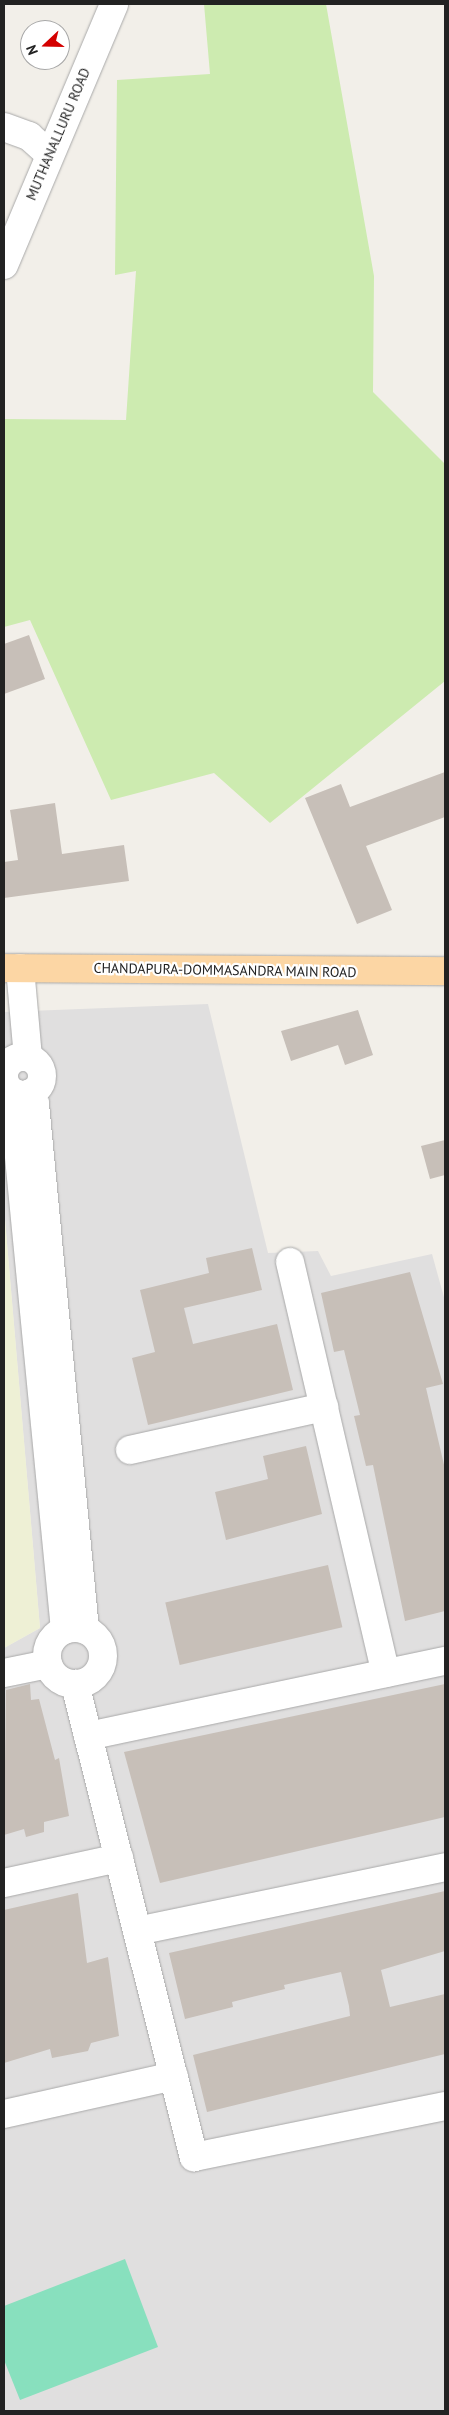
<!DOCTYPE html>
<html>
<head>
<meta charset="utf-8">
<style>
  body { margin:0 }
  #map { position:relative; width:449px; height:2415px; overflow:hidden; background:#f2efe9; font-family:"PT Sans",sans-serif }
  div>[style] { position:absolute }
  .residential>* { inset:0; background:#e0dfdf }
  .farmland>* { inset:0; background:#eef0d5 }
  .grass>* { inset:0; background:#cdebb0 }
  .pitch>* { inset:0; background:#88e0be }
  .building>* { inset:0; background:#c7bfb8; transform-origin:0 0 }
  .roads { filter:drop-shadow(0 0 1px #a9a9a9) drop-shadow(0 0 1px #a9a9a9) }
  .minor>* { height:28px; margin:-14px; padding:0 14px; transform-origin:14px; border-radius:14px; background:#fff }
  .minor>.ring { margin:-14px; padding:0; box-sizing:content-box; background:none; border:28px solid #fff; border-radius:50% }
  .major>* { height:28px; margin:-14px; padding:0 14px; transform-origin:14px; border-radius:14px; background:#fcd6a4 }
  span { translate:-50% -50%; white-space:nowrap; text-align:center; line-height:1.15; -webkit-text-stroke:4.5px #fff; paint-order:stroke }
  .street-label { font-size:14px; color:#222 }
  .frame { position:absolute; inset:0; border:5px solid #222; pointer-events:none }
  .north { position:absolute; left:20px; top:20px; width:50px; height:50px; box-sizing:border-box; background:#fff; border:1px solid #a7a7a7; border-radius:50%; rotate:249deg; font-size:14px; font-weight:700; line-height:20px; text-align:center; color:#222 }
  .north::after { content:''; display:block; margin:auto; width:18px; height:22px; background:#d40000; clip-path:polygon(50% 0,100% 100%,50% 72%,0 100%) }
</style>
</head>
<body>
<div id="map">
  <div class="residential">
    <div style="clip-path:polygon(208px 1004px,268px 1253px,318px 1251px,331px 1276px,432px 1254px,445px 1301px,445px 2411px,4px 2411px,4px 1648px,40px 1628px,4px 1208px,4px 1012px)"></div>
  </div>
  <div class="farmland">
    <div style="clip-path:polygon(4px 1208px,40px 1628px,4px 1648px)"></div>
  </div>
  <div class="grass">
    <div style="clip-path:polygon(204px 4px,326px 4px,374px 276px,373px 392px,445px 464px,445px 681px,270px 823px,214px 773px,111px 800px,30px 620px,4px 627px,4px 419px,126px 420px,136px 271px,115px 275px,117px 80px,210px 74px)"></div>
  </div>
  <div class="pitch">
    <div style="clip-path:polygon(125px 2259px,158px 2347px,20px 2400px,4px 2360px,4px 2306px)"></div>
  </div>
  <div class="building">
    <div style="clip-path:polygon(29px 635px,45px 679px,4px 694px,4px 644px)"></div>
    <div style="clip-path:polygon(445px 772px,445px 817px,366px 846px,392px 910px,357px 924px,305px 798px,341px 784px,350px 807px)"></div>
    <div style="clip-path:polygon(55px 803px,62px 854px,124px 845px,129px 881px,4px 898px,4px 862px,18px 860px,10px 810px)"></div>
    <div style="clip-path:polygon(358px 1010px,373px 1055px,345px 1065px,338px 1045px,291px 1061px,281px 1031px)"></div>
    <div style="clip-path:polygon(445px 1140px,445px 1175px,430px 1179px,421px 1146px)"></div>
    <div style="clip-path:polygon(252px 1248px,262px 1290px,184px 1308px,193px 1344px,277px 1324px,293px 1390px,148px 1425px,132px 1358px,155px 1352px,140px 1290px,209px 1273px,206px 1258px)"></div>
    <div style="clip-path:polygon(410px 1272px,443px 1384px,426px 1388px,445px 1469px,445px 1611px,405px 1621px,373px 1465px,366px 1466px,354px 1416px,360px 1415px,344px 1350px,334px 1352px,321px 1293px)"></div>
    <div style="clip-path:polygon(306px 1446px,322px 1514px,226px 1540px,215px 1492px,268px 1479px,263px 1456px)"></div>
    <div style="left:328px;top:1565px;width:64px;height:167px;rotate:77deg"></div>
    <div style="clip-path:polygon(30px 1684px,31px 1700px,39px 1699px,55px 1760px,59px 1758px,69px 1816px,44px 1822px,44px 1832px,26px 1837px,24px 1829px,4px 1835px,6px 1690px)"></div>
    <div style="clip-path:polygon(445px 1684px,445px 1817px,160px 1883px,124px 1752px)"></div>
    <div style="clip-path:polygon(445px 1891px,445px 1951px,381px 1970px,390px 2007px,445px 1994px,445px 2054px,207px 2112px,193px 2055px,350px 2016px,349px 2006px,341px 1972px,284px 1985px,285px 1989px,232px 2002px,233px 2007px,185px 2019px,169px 1953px)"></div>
    <div style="clip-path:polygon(78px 1893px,87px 1963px,108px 1957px,119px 2036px,91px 2043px,88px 2051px,52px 2058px,50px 2049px,4px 2063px,4px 1910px)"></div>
  </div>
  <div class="roads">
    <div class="minor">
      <div style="left:4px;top:127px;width:27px;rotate:20deg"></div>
      <div style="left:29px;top:136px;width:27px;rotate:42deg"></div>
      <div style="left:4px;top:265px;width:283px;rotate:-67.1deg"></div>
      <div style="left:20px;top:968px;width:89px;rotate:84.9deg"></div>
      <div class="ring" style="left:4px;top:1057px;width:10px;height:10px"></div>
      <div style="left:30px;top:1093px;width:12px;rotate:66deg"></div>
      <div style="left:35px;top:1104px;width:528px;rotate:84.57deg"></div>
      <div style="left:18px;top:1094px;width:13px;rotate:108deg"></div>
      <div style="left:14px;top:1106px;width:526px;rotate:84.44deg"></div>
      <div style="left:290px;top:1262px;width:422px;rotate:76.9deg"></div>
      <div style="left:130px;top:1450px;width:199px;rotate:-12.5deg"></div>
      <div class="ring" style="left:47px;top:1628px;width:28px;height:28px"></div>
      <div style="left:4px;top:1673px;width:45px;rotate:-11.6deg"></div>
      <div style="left:75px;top:1684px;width:488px;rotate:75.9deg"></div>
      <div style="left:194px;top:2157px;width:256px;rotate:-11.5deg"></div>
      <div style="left:88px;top:1736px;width:365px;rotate:-11.9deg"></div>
      <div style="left:4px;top:1883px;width:118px;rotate:-12.3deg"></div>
      <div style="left:137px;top:1931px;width:315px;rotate:-11.7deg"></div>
      <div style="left:4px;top:2114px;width:174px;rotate:-12.6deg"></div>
    </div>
    <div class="major">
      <div style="left:4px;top:968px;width:441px;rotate:0.4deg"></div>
    </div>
  </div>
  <div class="street-label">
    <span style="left:58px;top:134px;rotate:-67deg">MUTHANALLURU ROAD</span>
    <span style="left:225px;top:970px;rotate:1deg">CHANDAPURA-DOMMASANDRA MAIN ROAD</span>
  </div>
  <div class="frame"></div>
  <div class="north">N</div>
</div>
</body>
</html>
